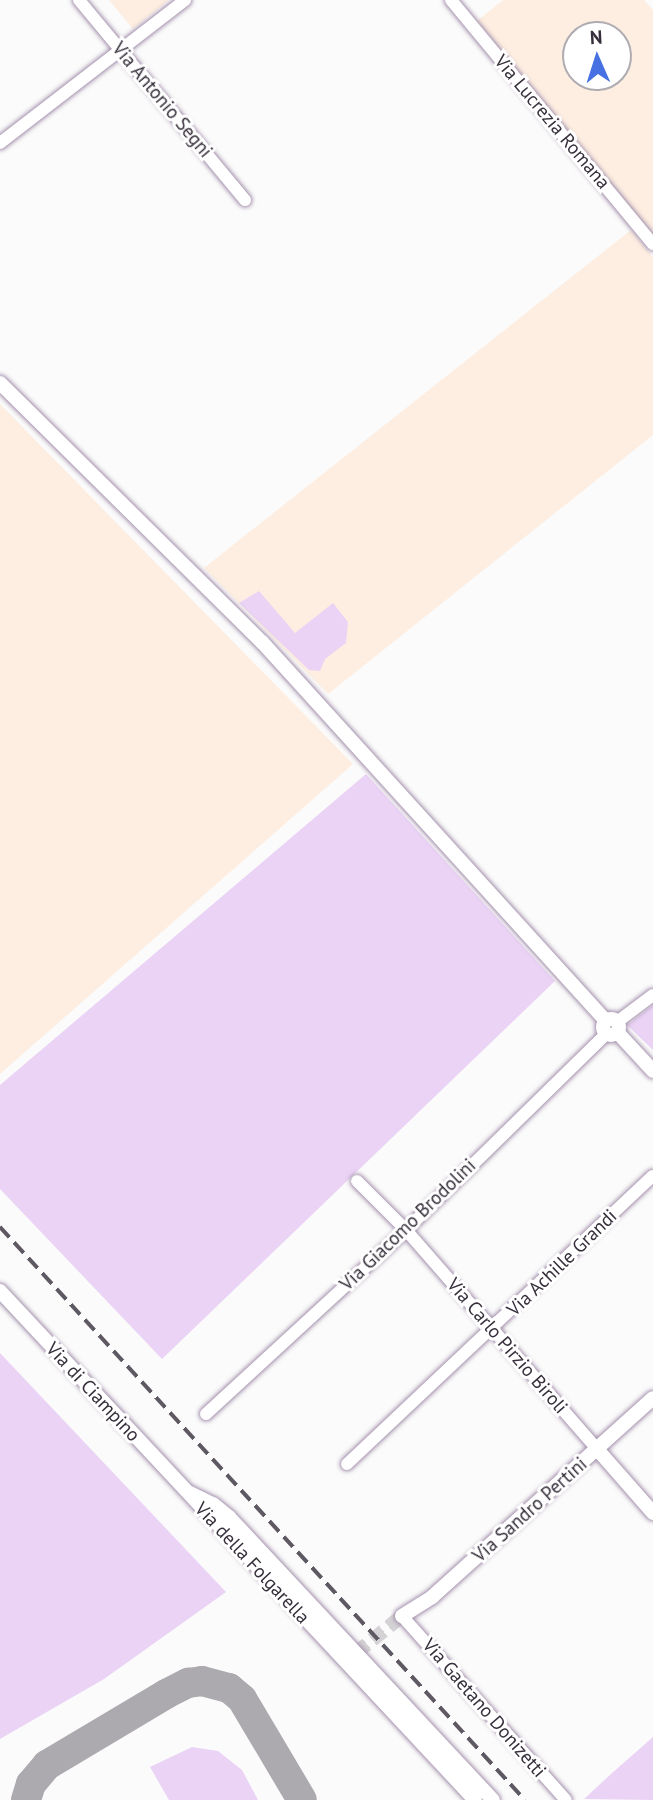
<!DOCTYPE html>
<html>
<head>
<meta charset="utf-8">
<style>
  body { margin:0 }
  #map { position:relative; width:653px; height:1800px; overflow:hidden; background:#fbfbfb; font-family:"PT Sans",sans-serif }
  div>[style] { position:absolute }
  .industrial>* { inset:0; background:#fdeee1 }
  .green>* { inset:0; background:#ead3f5 }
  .taxiway>* { height:30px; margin:-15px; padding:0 15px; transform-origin:15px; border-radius:15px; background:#acaaae }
  .tertiary-tunnel>* { height:14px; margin-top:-7px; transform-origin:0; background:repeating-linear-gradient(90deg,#d4d2d5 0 14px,transparent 0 21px) }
  .roads { filter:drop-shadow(0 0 2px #a491ad) drop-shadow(0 0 2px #a491ad) }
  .minor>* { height:12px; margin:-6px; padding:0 6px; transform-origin:6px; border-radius:6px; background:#fff }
  .tertiary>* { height:14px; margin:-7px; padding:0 7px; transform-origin:7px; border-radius:7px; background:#fff }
  .tertiary>.ring { margin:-7px; padding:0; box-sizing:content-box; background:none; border:14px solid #fff; border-radius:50% }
  .rail>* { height:3.5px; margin-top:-1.75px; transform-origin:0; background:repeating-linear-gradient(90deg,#5e5862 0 14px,transparent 0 21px) }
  span { translate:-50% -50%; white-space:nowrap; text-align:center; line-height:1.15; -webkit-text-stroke:6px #fff; paint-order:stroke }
  .street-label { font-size:19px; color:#372f3b }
  .north { position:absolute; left:562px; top:21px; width:70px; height:70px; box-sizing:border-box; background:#fff; border:2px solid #afacb1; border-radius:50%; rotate:357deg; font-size:19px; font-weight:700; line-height:28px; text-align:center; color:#372f3b }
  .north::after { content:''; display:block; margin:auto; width:24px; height:32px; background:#4771e3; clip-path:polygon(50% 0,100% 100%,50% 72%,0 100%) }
</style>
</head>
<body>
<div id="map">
  <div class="industrial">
    <div style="clip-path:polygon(109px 0,169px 0,133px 29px)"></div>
    <div style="clip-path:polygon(evenodd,503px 0,644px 0,653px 10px,653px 235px,477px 21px,503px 0,576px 35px,618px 35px,618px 77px,576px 77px,576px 35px)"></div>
    <div style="clip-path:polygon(631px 230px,653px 257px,653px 435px,328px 694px,204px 568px)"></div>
    <div style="clip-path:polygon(0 404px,353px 764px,0 1074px)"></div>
  </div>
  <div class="green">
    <div style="clip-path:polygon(259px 591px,295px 633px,333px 603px,348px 622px,346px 643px,325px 659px,320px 671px,309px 670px,239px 603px)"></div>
    <div style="clip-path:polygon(366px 774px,555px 981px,162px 1359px,0 1189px,0 1085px)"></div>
    <div style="clip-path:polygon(653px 1005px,653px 1050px,627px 1025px)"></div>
    <div style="clip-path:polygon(0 1353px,226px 1592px,104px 1679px,0 1739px)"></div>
    <div style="clip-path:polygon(653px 1737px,653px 1800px,584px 1799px,611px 1774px)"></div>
    <div style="clip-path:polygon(192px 1747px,218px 1751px,242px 1770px,258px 1800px,169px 1800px,150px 1767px)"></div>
  </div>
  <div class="taxiway">
    <div style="left:26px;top:1800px;width:17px;rotate:-73deg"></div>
    <div style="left:31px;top:1784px;width:25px;rotate:-50deg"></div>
    <div style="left:47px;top:1765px;width:139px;rotate:-30.8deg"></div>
    <div style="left:166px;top:1694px;width:25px;rotate:-27deg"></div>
    <div style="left:188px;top:1683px;width:14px;rotate:-8deg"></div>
    <div style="left:202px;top:1681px;width:28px;rotate:15deg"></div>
    <div style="left:229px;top:1688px;width:17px;rotate:40deg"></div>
    <div style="left:242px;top:1699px;width:117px;rotate:59.3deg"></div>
  </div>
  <div class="tertiary-tunnel">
    <div style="left:356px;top:1653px;width:59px;rotate:-38.8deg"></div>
  </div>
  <div class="roads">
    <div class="minor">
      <div style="left:79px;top:0;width:260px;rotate:50.3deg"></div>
      <div style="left:451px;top:0;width:317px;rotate:50.4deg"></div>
      <div style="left:0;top:143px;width:234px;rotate:-37.7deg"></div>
      <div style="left:617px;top:1022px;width:45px;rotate:-36.9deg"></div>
      <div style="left:357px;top:1181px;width:69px;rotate:45deg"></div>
      <div style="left:406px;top:1230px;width:291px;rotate:48.9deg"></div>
      <div style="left:206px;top:1414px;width:272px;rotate:-42.6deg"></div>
      <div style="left:406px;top:1230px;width:281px;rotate:-44.4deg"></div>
      <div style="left:347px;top:1464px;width:420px;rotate:-43.3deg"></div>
      <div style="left:402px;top:1616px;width:246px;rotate:48.3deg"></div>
    </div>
    <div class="tertiary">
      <div style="left:0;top:383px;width:368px;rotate:44.7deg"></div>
      <div style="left:262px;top:642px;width:512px;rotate:47.77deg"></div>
      <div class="ring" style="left:603px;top:1019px;width:2px;height:2px"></div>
      <div style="left:617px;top:1032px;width:53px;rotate:47.3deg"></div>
      <div style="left:0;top:1291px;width:696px;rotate:46.98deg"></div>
      <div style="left:597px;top:1449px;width:85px;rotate:48.8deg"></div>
      <div style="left:190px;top:1493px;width:25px;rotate:26deg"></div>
      <div style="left:213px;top:1504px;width:21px;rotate:39deg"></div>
      <div style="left:229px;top:1517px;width:387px;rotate:47deg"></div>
      <div style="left:402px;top:1616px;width:36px;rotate:-32deg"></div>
      <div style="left:432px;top:1597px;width:297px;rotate:-42deg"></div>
    </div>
  </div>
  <div class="rail">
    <div style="left:0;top:1227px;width:777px;rotate:47.5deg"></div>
  </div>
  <div class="street-label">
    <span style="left:162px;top:100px;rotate:50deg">Via Antonio Segni</span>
    <span style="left:552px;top:122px;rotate:50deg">Via Lucrezia Romana</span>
    <span style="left:408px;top:1225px;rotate:-44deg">Via Giacomo Brodolini</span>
    <span style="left:562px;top:1263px;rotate:-44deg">Via Achille Grandi</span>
    <span style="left:507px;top:1346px;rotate:49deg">Via Carlo Pirzio Biroli</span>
    <span style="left:93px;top:1392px;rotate:47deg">Via di Ciampino</span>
    <span style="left:530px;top:1510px;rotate:-42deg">Via Sandro Pertini</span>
    <span style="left:252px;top:1563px;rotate:47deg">Via della Folgarella</span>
    <span style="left:484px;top:1708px;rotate:49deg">Via Gaetano Donizetti</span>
  </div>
  <div class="north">N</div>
</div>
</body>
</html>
